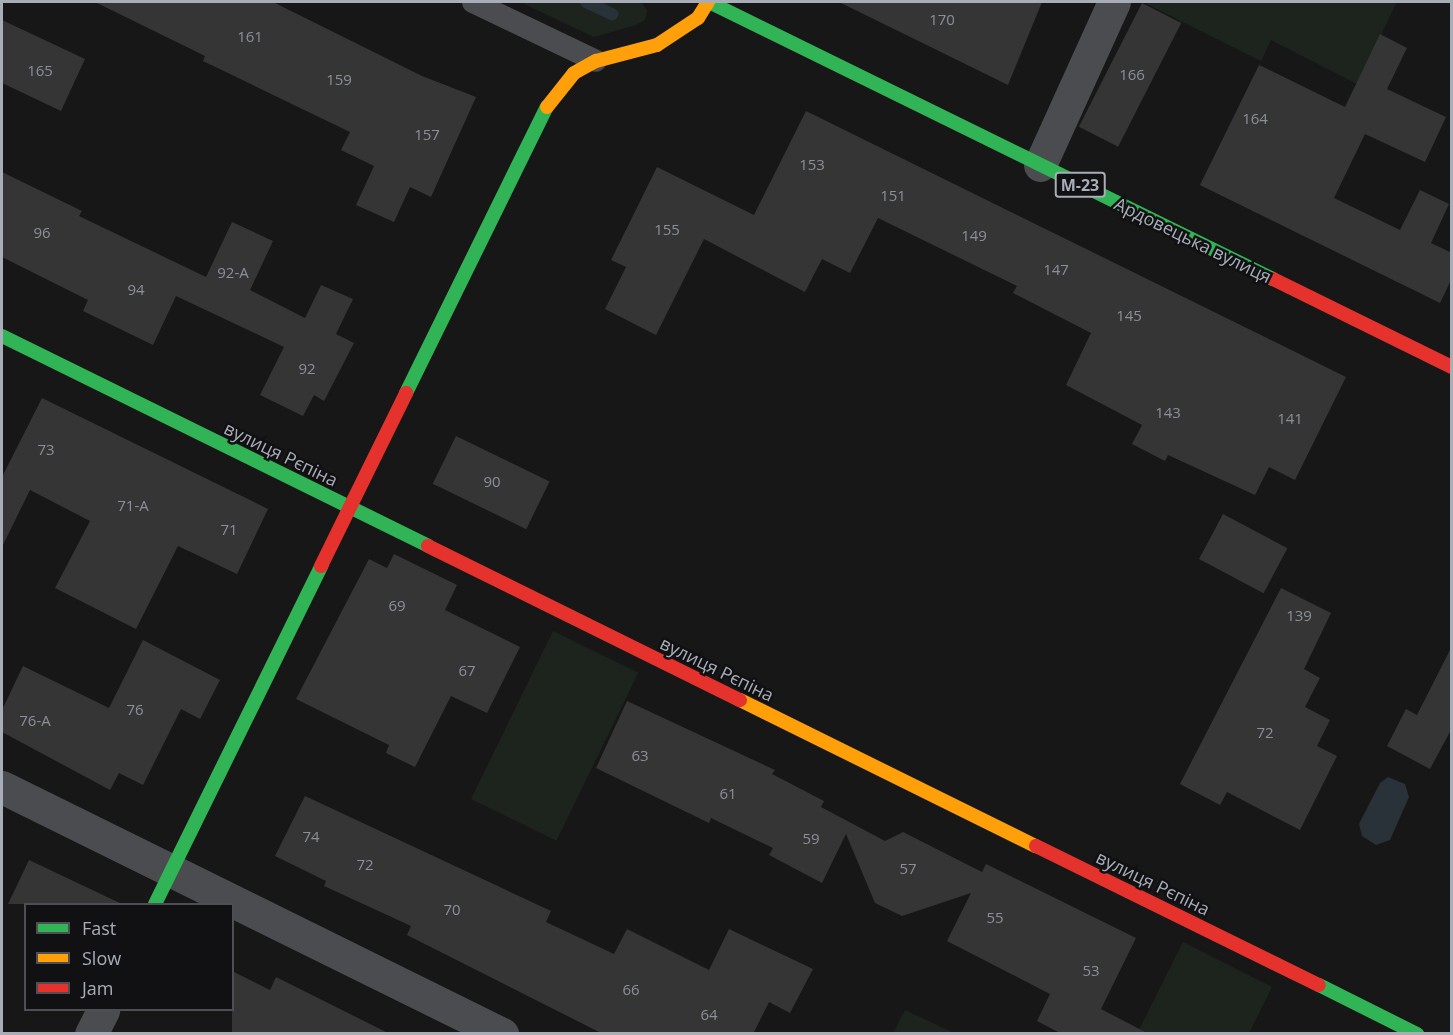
<!DOCTYPE html>
<html>
<head>
<meta charset="utf-8">
<style>
  body { margin:0 }
  #map { position:relative; width:1453px; height:1035px; overflow:hidden; background:#171717; font-family:"Open Sans",sans-serif }
  div>[style] { position:absolute }
  .green>* { inset:0; background:#1d241e; transform-origin:0 0 }
  .water>* { inset:0; background:#2a3239 }
  .stream>* { height:12px; margin:-6px; padding:0 6px; transform-origin:6px; border-radius:6px; background:#2a3239 }
  .building>* { inset:0; background:#353536; transform-origin:0 0 }
  .lane>* { height:22px; margin:-11px; padding:0 11px; transform-origin:11px; border-radius:11px; background:#4b4c50 }
  .street>* { height:33px; margin:-16.5px; padding:0 16.5px; transform-origin:16.5px; border-radius:16.5px; background:#4b4c50 }
  .fast>* { height:14px; margin:-7px; padding:0 7px; transform-origin:7px; border-radius:7px; background:#30b455 }
  .slow>* { height:14px; margin:-7px; padding:0 7px; transform-origin:7px; border-radius:7px; background:#ff9f0a }
  .jam>* { height:14px; margin:-7px; padding:0 7px; transform-origin:7px; border-radius:7px; background:#e5322d }
  span { translate:-50% -50%; white-space:nowrap; text-align:center; line-height:1.15; -webkit-text-stroke:5px #111113; paint-order:stroke }
  .number-label { font-size:15px; color:#8b8f98 }
  .number-label span { -webkit-text-stroke-width:0 }
  .shield-label span { padding:2px 4px; background:#111113; border:2px solid; border-radius:4px; -webkit-text-stroke-width:0 }
  .shield-label { font-size:16px; color:#a8adb8; font-weight:700 }
  .street-label { font-size:18px; color:#a8adb8 }
  .frame { position:absolute; inset:0; border:3px solid #a8adb8; pointer-events:none }
  .legend { position:absolute; left:24px; top:903px; width:210px; height:108px; box-sizing:border-box; background:#111113; border:2px solid #4d4f55; margin:0; padding:8px 10px; list-style:none; font-size:18px; color:#a8adb8 }
  .legend li { display:flex; align-items:center; gap:12px; height:30px }
  .legend b { width:30px; border:2px solid #4d4f55 }
</style>
</head>
<body>
<div id="map">
  <div class="green">
    <div style="clip-path:polygon(520px 2px,641px 2px,647px 10px,645px 20px,636px 25px,594px 37px)"></div>
    <div style="clip-path:polygon(1143px 2px,1397px 2px,1357px 84px,1271px 40px,1261px 61px)"></div>
    <div style="left:553px;top:631px;width:95px;height:187px;rotate:26deg"></div>
    <div style="clip-path:polygon(1183px 942px,1272px 987px,1249px 1033px,1137px 1034px)"></div>
    <div style="clip-path:polygon(905px 1010px,954px 1033px,893px 1033px)"></div>
  </div>
  <div class="water">
    <div style="clip-path:polygon(1388px 777px,1405px 784px,1409px 797px,1390px 840px,1376px 845px,1362px 836px,1359px 824px,1380px 783px)"></div>
  </div>
  <div class="stream">
    <div style="left:586px;top:2px;width:29px;rotate:25deg"></div>
  </div>
  <div class="building">
    <div style="clip-path:polygon(95px 2px,273px 2px,422px 76px,476px 97px,431px 197px,410px 187px,394px 222px,356px 205px,374px 166px,341px 150px,350px 132px,203px 61px,205px 56px)"></div>
    <div style="clip-path:polygon(839px 2px,1042px 2px,1008px 85px)"></div>
    <div style="left:1142px;top:3px;width:44px;height:139px;rotate:27deg"></div>
    <div style="clip-path:polygon(2px 20px,85px 59px,61px 111px,2px 83px)"></div>
    <div style="clip-path:polygon(1380px 34px,1407px 48px,1387px 89px,1446px 117px,1425px 162px,1365px 134px,1334px 198px,1400px 230px,1420px 190px,1449px 204px,1431px 243px,1452px 253px,1452px 278px,1440px 303px,1200px 185px,1259px 65px,1345px 107px)"></div>
    <div style="clip-path:polygon(806px 111px,1346px 377px,1295px 480px,1269px 467px,1255px 495px,1168px 455px,1165px 461px,1132px 444px,1142px 425px,1066px 385px,1091px 333px,1013px 293px,1017px 286px,878px 218px,850px 273px,822px 259px,805px 292px,704px 239px,656px 335px,605px 309px,626px 267px,611px 260px,657px 167px,754px 215px)"></div>
    <div style="clip-path:polygon(2px 172px,82px 211px,79px 216px,206px 277px,232px 222px,273px 241px,250px 290px,305px 318px,321px 285px,353px 299px,336px 334px,354px 343px,324px 401px,314px 395px,303px 416px,260px 395px,284px 347px,176px 296px,153px 345px,83px 311px,88px 300px,2px 257px)"></div>
    <div style="clip-path:polygon(42px 398px,268px 509px,237px 574px,178px 546px,136px 629px,55px 588px,90px 521px,30px 490px,2px 547px,2px 477px)"></div>
    <div style="left:456px;top:436px;width:104px;height:53px;rotate:26deg"></div>
    <div style="left:1223px;top:514px;width:73px;height:51px;rotate:28deg"></div>
    <div style="clip-path:polygon(394px 554px,457px 585px,445px 610px,520px 647px,487px 713px,451px 696px,415px 767px,386px 753px,389px 745px,296px 699px,369px 559px,387px 568px)"></div>
    <div style="clip-path:polygon(1281px 588px,1331px 613px,1304px 669px,1320px 678px,1305px 707px,1330px 720px,1317px 746px,1337px 756px,1300px 830px,1227px 792px,1220px 805px,1180px 784px)"></div>
    <div style="clip-path:polygon(143px 640px,220px 680px,200px 719px,181px 709px,143px 785px,119px 773px,110px 790px,2px 732px,2px 710px,23px 666px,109px 708px)"></div>
    <div style="clip-path:polygon(1452px 646px,1452px 728px,1430px 769px,1387px 746px,1406px 709px,1417px 715px)"></div>
    <div style="clip-path:polygon(627px 701px,775px 770px,772px 774px,824px 801px,821px 807px,885px 841px,903px 832px,982px 872px,986px 864px,1136px 938px,1101px 1009px,1149px 1034px,1062px 1034px,1037px 1021px,1050px 994px,947px 941px,971px 893px,902px 916px,875px 903px,846px 834px,822px 883px,769px 855px,773px 848px,711px 818px,709px 823px,596px 768px)"></div>
    <div style="clip-path:polygon(305px 796px,551px 911px,546px 922px,614px 954px,627px 929px,709px 970px,729px 929px,813px 969px,790px 1013px,769px 1002px,753px 1034px,603px 1034px,407px 935px,411px 926px,324px 886px,326px 881px,275px 856px)"></div>
    <div style="clip-path:polygon(29px 860px,122px 904px,8px 904px)"></div>
    <div style="clip-path:polygon(232px 971px,270px 990px,276px 977px,390px 1034px,232px 1034px)"></div>
  </div>
  <div class="lane">
    <div style="left:473px;top:2px;width:136px;rotate:25.6deg"></div>
  </div>
  <div class="street">
    <div style="left:1040px;top:165px;width:179px;rotate:-65.6deg"></div>
    <div style="left:2px;top:787px;width:558px;rotate:26.29deg"></div>
    <div style="left:91px;top:1034px;width:27px;rotate:-63deg"></div>
  </div>
  <div class="fast">
    <div style="left:709px;top:2px;width:628px;rotate:26.16deg"></div>
    <div style="left:2px;top:336px;width:475px;rotate:26.2deg"></div>
    <div style="left:406px;top:393px;width:319px;rotate:-63.8deg"></div>
    <div style="left:155px;top:904px;width:377px;rotate:-63.8deg"></div>
    <div style="left:1319px;top:985px;width:110px;rotate:26.6deg"></div>
  </div>
  <div class="slow">
    <div style="left:547px;top:107px;width:43px;rotate:-51.5deg"></div>
    <div style="left:574px;top:73px;width:25px;rotate:-29deg"></div>
    <div style="left:596px;top:61px;width:63px;rotate:-14.7deg"></div>
    <div style="left:657px;top:45px;width:49px;rotate:-33.4deg"></div>
    <div style="left:698px;top:18px;width:19px;rotate:-58deg"></div>
    <div style="left:740px;top:700px;width:330px;rotate:26.3deg"></div>
  </div>
  <div class="jam">
    <div style="left:1273px;top:279px;width:199px;rotate:26.2deg"></div>
    <div style="left:428px;top:546px;width:348px;rotate:26.3deg"></div>
    <div style="left:321px;top:566px;width:193px;rotate:-63.8deg"></div>
    <div style="left:1036px;top:846px;width:315px;rotate:26.2deg"></div>
  </div>
  <div class="number-label">
    <span style="left:942px;top:20px">170</span>
    <span style="left:250px;top:37px">161</span>
    <span style="left:40px;top:71px">165</span>
    <span style="left:1132px;top:75px">166</span>
    <span style="left:339px;top:80px">159</span>
    <span style="left:1255px;top:119px">164</span>
    <span style="left:427px;top:135px">157</span>
    <span style="left:812px;top:165px">153</span>
    <span style="left:893px;top:196px">151</span>
    <span style="left:667px;top:230px">155</span>
    <span style="left:42px;top:233px">96</span>
    <span style="left:974px;top:236px">149</span>
    <span style="left:1056px;top:270px">147</span>
    <span style="left:233px;top:273px">92-А</span>
    <span style="left:136px;top:290px">94</span>
    <span style="left:1129px;top:316px">145</span>
    <span style="left:307px;top:369px">92</span>
    <span style="left:1168px;top:413px">143</span>
    <span style="left:1290px;top:419px">141</span>
    <span style="left:46px;top:450px">73</span>
    <span style="left:492px;top:482px">90</span>
    <span style="left:133px;top:506px">71-А</span>
    <span style="left:229px;top:530px">71</span>
    <span style="left:397px;top:606px">69</span>
    <span style="left:1299px;top:616px">139</span>
    <span style="left:467px;top:671px">67</span>
    <span style="left:135px;top:710px">76</span>
    <span style="left:35px;top:721px">76-А</span>
    <span style="left:1265px;top:733px">72</span>
    <span style="left:640px;top:756px">63</span>
    <span style="left:728px;top:794px">61</span>
    <span style="left:311px;top:837px">74</span>
    <span style="left:811px;top:839px">59</span>
    <span style="left:365px;top:865px">72</span>
    <span style="left:908px;top:869px">57</span>
    <span style="left:452px;top:910px">70</span>
    <span style="left:995px;top:918px">55</span>
    <span style="left:1091px;top:971px">53</span>
    <span style="left:631px;top:990px">66</span>
    <span style="left:709px;top:1015px">64</span>
  </div>
  <div class="shield-label">
    <span style="left:1080px;top:185px">М-23</span>
  </div>
  <div class="street-label">
    <span style="left:1193px;top:240px;rotate:26deg">Ардовецька вулиця</span>
    <span style="left:281px;top:454px;rotate:26deg">вулиця Рєпіна</span>
    <span style="left:717px;top:669px;rotate:26deg">вулиця Рєпіна</span>
    <span style="left:1153px;top:883px;rotate:26deg">вулиця Рєпіна</span>
  </div>
  <div class="frame"></div>
  <ul class="legend">
  <li><b style="height:8px;background:#30b455"></b>Fast</li>
  <li><b style="height:8px;background:#ff9f0a"></b>Slow</li>
  <li><b style="height:8px;background:#e5322d"></b>Jam</li>
  </ul>
</div>
</body>
</html>
